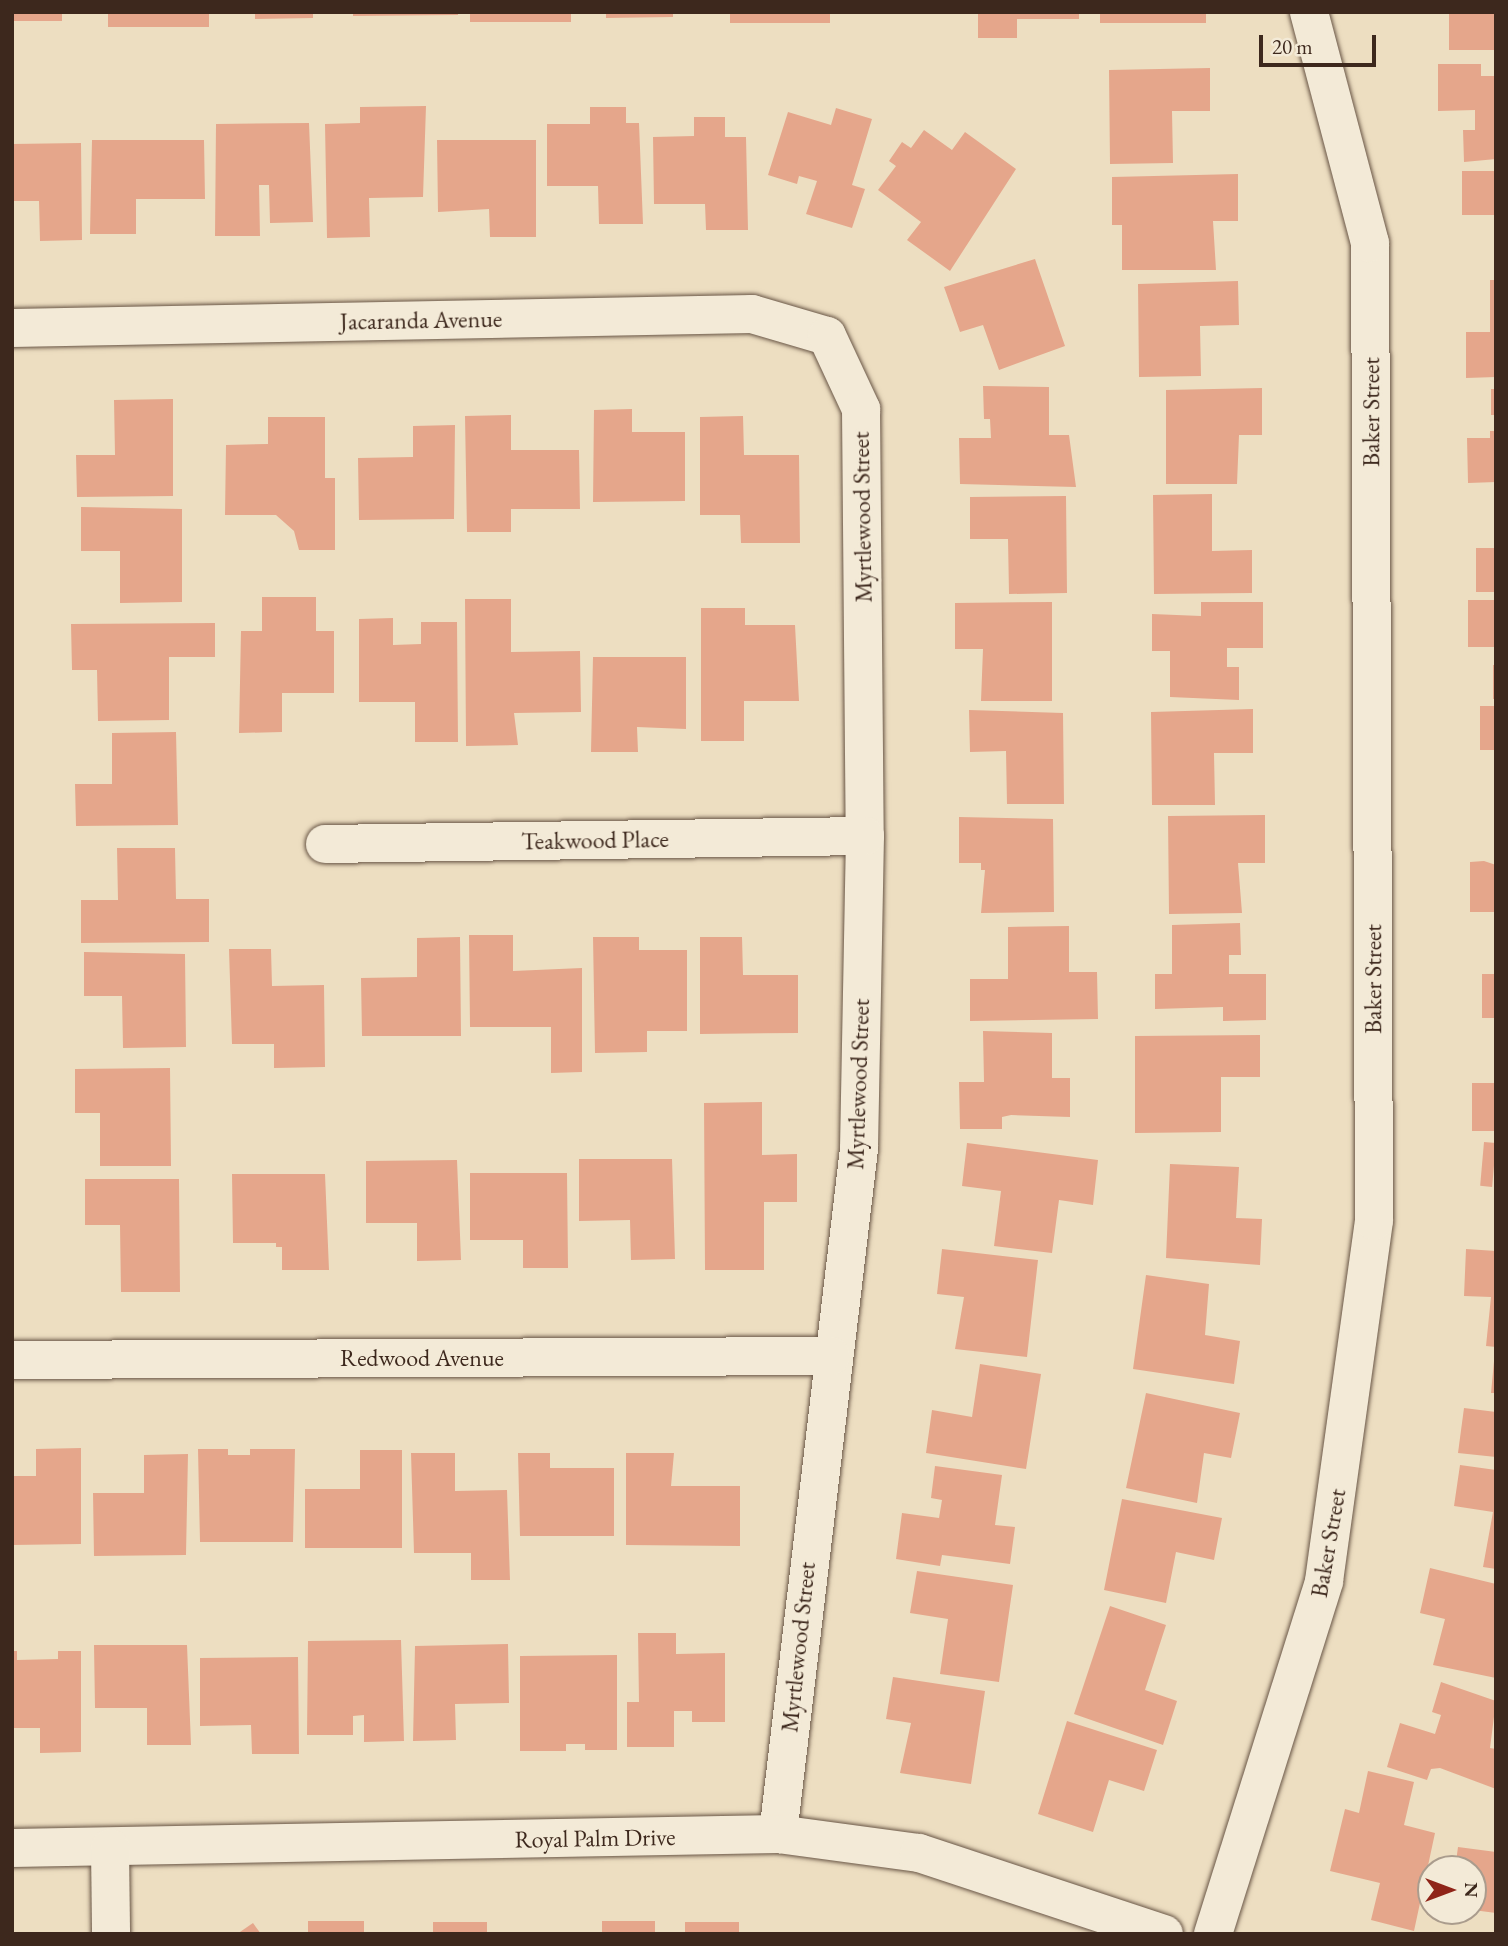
<!DOCTYPE html>
<html>
<head>
<meta charset="utf-8">
<style>
  body { margin:0 }
  #map { position:relative; width:1508px; height:1946px; overflow:hidden; background:#eddec1; font-family:"EB Garamond",serif }
  div>[style] { position:absolute }
  .building>* { inset:0; background:#e5a68b; transform-origin:0 0 }
  .roads { filter:drop-shadow(0 0 2px #695646) drop-shadow(0 0 2px #695646) }
  .minor>* { height:38px; margin:-19px; padding:0 19px; transform-origin:19px; border-radius:19px; background:#f3ead7 }
  span { translate:-50% -50%; white-space:nowrap; text-align:center; line-height:1.15; -webkit-text-stroke:5px #f3ead7; paint-order:stroke }
  .street-label { font-size:24px; color:#3d281d }
  .frame { position:absolute; inset:0; border:14px solid #3d281d; pointer-events:none }
  .north { position:absolute; left:1417px; top:1855px; width:70px; height:70px; box-sizing:border-box; background:#f3ead7; border:2px solid #aa9c8d; border-radius:50%; rotate:90deg; font-size:19px; font-weight:700; line-height:28px; text-align:center; color:#3d281d }
  .north::after { content:''; display:block; margin:auto; width:24px; height:32px; background:#8f2418; clip-path:polygon(50% 0,100% 100%,50% 72%,0 100%) }
  .scale { position:absolute; left:1259px; top:35px; width:117px; height:32px; box-sizing:border-box; border:4px solid #3d281d; border-top:0; padding-left:9px; font-size:21px; line-height:24px; white-space:nowrap; color:#3d281d; -webkit-text-stroke:5px #f3ead7; paint-order:stroke }
</style>
</head>
<body>
<div id="map">
  <div class="building">
    <div style="left:12px;top:12px;width:50px;height:9px"></div>
    <div style="left:108px;top:12px;width:101px;height:15px"></div>
    <div style="clip-path:polygon(255px 12px,313px 12px,313px 18px,255px 19px)"></div>
    <div style="clip-path:polygon(353px 12px,458px 12px,458px 15px,353px 16px)"></div>
    <div style="left:470px;top:12px;width:101px;height:10px"></div>
    <div style="clip-path:polygon(606px 12px,673px 12px,673px 17px,606px 18px)"></div>
    <div style="left:730px;top:12px;width:100px;height:11px"></div>
    <div style="clip-path:polygon(978px 12px,1079px 12px,1079px 19px,1017px 19px,1017px 38px,978px 38px)"></div>
    <div style="left:1100px;top:12px;width:106px;height:11px"></div>
    <div style="left:1449px;top:12px;width:47px;height:38px"></div>
    <div style="clip-path:polygon(1438px 64px,1481px 64px,1481px 76px,1496px 76px,1496px 159px,1464px 162px,1463px 130px,1475px 130px,1475px 110px,1438px 111px)"></div>
    <div style="clip-path:polygon(1210px 68px,1210px 111px,1172px 111px,1173px 163px,1110px 164px,1109px 70px)"></div>
    <div style="clip-path:polygon(426px 106px,423px 197px,369px 198px,370px 237px,327px 238px,325px 124px,360px 123px,360px 107px)"></div>
    <div style="clip-path:polygon(590px 107px,626px 107px,626px 123px,639px 123px,643px 224px,599px 224px,598px 186px,547px 186px,547px 124px,590px 124px)"></div>
    <div style="clip-path:polygon(836px 108px,872px 119px,852px 185px,865px 189px,852px 228px,806px 214px,817px 181px,799px 176px,797px 184px,768px 175px,788px 112px,831px 125px)"></div>
    <div style="clip-path:polygon(694px 117px,725px 117px,725px 137px,746px 137px,748px 230px,706px 230px,705px 204px,654px 204px,653px 137px,694px 136px)"></div>
    <div style="clip-path:polygon(309px 123px,313px 222px,270px 223px,269px 185px,259px 185px,260px 236px,215px 236px,216px 124px)"></div>
    <div style="clip-path:polygon(924px 130px,952px 150px,965px 132px,1016px 169px,950px 271px,907px 240px,921px 222px,878px 190px,896px 166px,889px 161px,902px 142px,911px 148px)"></div>
    <div style="clip-path:polygon(92px 140px,204px 140px,205px 199px,136px 199px,136px 234px,90px 234px)"></div>
    <div style="clip-path:polygon(437px 140px,536px 140px,536px 237px,490px 237px,489px 209px,438px 212px)"></div>
    <div style="clip-path:polygon(81px 143px,82px 240px,40px 241px,39px 201px,12px 201px,12px 144px)"></div>
    <div style="left:1462px;top:171px;width:34px;height:44px"></div>
    <div style="clip-path:polygon(1238px 174px,1238px 221px,1213px 221px,1216px 270px,1122px 270px,1122px 225px,1112px 225px,1112px 177px)"></div>
    <div style="clip-path:polygon(1035px 259px,1065px 346px,999px 370px,983px 325px,960px 332px,944px 287px)"></div>
    <div style="clip-path:polygon(1490px 280px,1496px 280px,1496px 377px,1466px 378px,1466px 332px,1490px 332px)"></div>
    <div style="clip-path:polygon(1238px 281px,1239px 325px,1200px 326px,1201px 376px,1139px 377px,1138px 284px)"></div>
    <div style="clip-path:polygon(983px 386px,1049px 387px,1049px 435px,1069px 435px,1076px 487px,960px 484px,959px 438px,991px 438px,990px 419px,984px 419px)"></div>
    <div style="clip-path:polygon(1262px 388px,1262px 435px,1239px 435px,1237px 484px,1166px 484px,1166px 390px)"></div>
    <div style="left:1491px;top:389px;width:5px;height:26px"></div>
    <div style="clip-path:polygon(173px 399px,173px 496px,77px 497px,76px 455px,115px 455px,114px 400px)"></div>
    <div style="clip-path:polygon(632px 409px,632px 432px,685px 432px,685px 501px,593px 502px,594px 410px)"></div>
    <div style="clip-path:polygon(511px 415px,511px 450px,579px 450px,580px 509px,511px 509px,511px 532px,467px 532px,465px 416px)"></div>
    <div style="clip-path:polygon(743px 416px,744px 455px,799px 455px,800px 543px,741px 543px,740px 515px,700px 515px,700px 417px)"></div>
    <div style="clip-path:polygon(268px 417px,325px 417px,325px 478px,335px 478px,335px 550px,299px 550px,294px 531px,276px 515px,225px 515px,226px 445px,268px 444px)"></div>
    <div style="clip-path:polygon(455px 425px,454px 519px,359px 520px,358px 458px,413px 457px,413px 426px)"></div>
    <div style="clip-path:polygon(1490px 431px,1496px 431px,1496px 482px,1468px 483px,1467px 438px,1490px 438px)"></div>
    <div style="clip-path:polygon(1212px 494px,1212px 551px,1252px 550px,1252px 593px,1154px 594px,1153px 495px)"></div>
    <div style="clip-path:polygon(1066px 496px,1067px 593px,1009px 594px,1008px 539px,970px 539px,970px 497px)"></div>
    <div style="clip-path:polygon(81px 507px,182px 509px,182px 602px,120px 603px,120px 551px,81px 551px)"></div>
    <div style="left:1496px;top:548px;width:44px;height:20px;rotate:90deg"></div>
    <div style="clip-path:polygon(262px 597px,316px 597px,316px 631px,334px 631px,334px 693px,282px 693px,282px 732px,239px 733px,241px 631px,262px 631px)"></div>
    <div style="clip-path:polygon(465px 599px,511px 599px,511px 652px,580px 651px,581px 712px,514px 713px,518px 745px,466px 746px)"></div>
    <div style="left:1468px;top:600px;width:28px;height:47px"></div>
    <div style="clip-path:polygon(1052px 602px,1052px 701px,981px 701px,983px 649px,955px 649px,955px 603px)"></div>
    <div style="clip-path:polygon(1201px 602px,1263px 602px,1263px 648px,1227px 648px,1227px 667px,1239px 667px,1239px 700px,1170px 697px,1170px 651px,1152px 651px,1152px 614px,1201px 616px)"></div>
    <div style="clip-path:polygon(701px 608px,745px 608px,745px 625px,795px 625px,799px 701px,744px 701px,744px 741px,701px 741px)"></div>
    <div style="clip-path:polygon(393px 618px,393px 645px,421px 644px,421px 622px,457px 622px,458px 742px,415px 742px,415px 702px,359px 702px,359px 619px)"></div>
    <div style="clip-path:polygon(215px 623px,215px 657px,169px 657px,169px 720px,98px 721px,97px 670px,72px 670px,71px 624px)"></div>
    <div style="clip-path:polygon(593px 657px,686px 657px,686px 729px,637px 727px,638px 752px,591px 752px)"></div>
    <div style="left:1493px;top:665px;width:3px;height:34px"></div>
    <div style="left:1480px;top:706px;width:16px;height:44px"></div>
    <div style="clip-path:polygon(1253px 709px,1253px 753px,1214px 753px,1215px 805px,1152px 805px,1151px 712px)"></div>
    <div style="clip-path:polygon(969px 710px,1063px 713px,1064px 804px,1007px 804px,1006px 751px,970px 752px)"></div>
    <div style="clip-path:polygon(176px 732px,178px 825px,76px 826px,75px 784px,112px 784px,112px 733px)"></div>
    <div style="clip-path:polygon(1265px 815px,1265px 863px,1238px 863px,1242px 913px,1169px 914px,1168px 816px)"></div>
    <div style="clip-path:polygon(959px 817px,1053px 819px,1054px 912px,981px 913px,985px 870px,981px 870px,981px 863px,959px 863px)"></div>
    <div style="clip-path:polygon(117px 848px,175px 848px,176px 899px,209px 899px,209px 942px,81px 943px,81px 900px,118px 900px)"></div>
    <div style="clip-path:polygon(1484px 861px,1496px 865px,1496px 912px,1470px 912px,1470px 862px)"></div>
    <div style="clip-path:polygon(1240px 923px,1241px 955px,1229px 955px,1229px 974px,1266px 974px,1266px 1020px,1223px 1021px,1223px 1007px,1155px 1009px,1155px 974px,1172px 974px,1172px 925px)"></div>
    <div style="clip-path:polygon(1069px 926px,1069px 972px,1097px 972px,1098px 1019px,970px 1021px,970px 979px,1008px 979px,1008px 927px)"></div>
    <div style="clip-path:polygon(469px 935px,513px 935px,513px 971px,582px 968px,582px 1072px,551px 1073px,551px 1027px,470px 1027px)"></div>
    <div style="clip-path:polygon(460px 937px,461px 1036px,362px 1036px,361px 978px,417px 977px,417px 938px)"></div>
    <div style="clip-path:polygon(593px 937px,639px 937px,639px 950px,687px 950px,687px 1031px,647px 1031px,647px 1052px,595px 1053px)"></div>
    <div style="clip-path:polygon(700px 937px,742px 937px,743px 975px,798px 975px,798px 1033px,700px 1034px)"></div>
    <div style="clip-path:polygon(229px 949px,271px 949px,272px 986px,324px 985px,325px 1067px,274px 1068px,274px 1044px,232px 1044px)"></div>
    <div style="clip-path:polygon(84px 952px,185px 954px,186px 1047px,123px 1048px,122px 996px,84px 996px)"></div>
    <div style="left:1496px;top:974px;width:44px;height:14px;rotate:90deg"></div>
    <div style="clip-path:polygon(983px 1031px,1052px 1033px,1052px 1078px,1070px 1078px,1070px 1117px,1011px 1115px,1002px 1117px,1002px 1129px,960px 1129px,959px 1082px,984px 1082px)"></div>
    <div style="clip-path:polygon(1260px 1035px,1260px 1077px,1221px 1077px,1221px 1132px,1135px 1133px,1135px 1036px)"></div>
    <div style="clip-path:polygon(170px 1068px,171px 1166px,100px 1166px,100px 1113px,75px 1113px,75px 1069px)"></div>
    <div style="left:1472px;top:1083px;width:24px;height:48px"></div>
    <div style="clip-path:polygon(762px 1102px,762px 1155px,797px 1154px,797px 1202px,764px 1202px,764px 1270px,705px 1270px,704px 1103px)"></div>
    <div style="left:1484px;top:1142px;width:12px;height:44px;rotate:5deg"></div>
    <div style="clip-path:polygon(967px 1143px,1098px 1160px,1093px 1205px,1059px 1200px,1052px 1253px,994px 1246px,1001px 1191px,962px 1186px)"></div>
    <div style="clip-path:polygon(579px 1159px,672px 1159px,675px 1259px,631px 1260px,630px 1220px,579px 1221px)"></div>
    <div style="clip-path:polygon(457px 1160px,461px 1260px,417px 1261px,417px 1223px,366px 1223px,366px 1161px)"></div>
    <div style="clip-path:polygon(1170px 1164px,1239px 1167px,1236px 1218px,1262px 1219px,1260px 1265px,1166px 1258px)"></div>
    <div style="clip-path:polygon(470px 1173px,567px 1173px,568px 1268px,523px 1268px,523px 1240px,470px 1240px)"></div>
    <div style="clip-path:polygon(232px 1174px,325px 1174px,329px 1270px,282px 1270px,282px 1247px,276px 1247px,276px 1243px,233px 1243px)"></div>
    <div style="clip-path:polygon(85px 1179px,179px 1179px,180px 1292px,121px 1292px,120px 1225px,85px 1225px)"></div>
    <div style="clip-path:polygon(942px 1249px,1038px 1260px,1027px 1357px,955px 1349px,964px 1297px,937px 1294px)"></div>
    <div style="clip-path:polygon(1466px 1249px,1496px 1251px,1496px 1347px,1486px 1346px,1491px 1297px,1464px 1296px)"></div>
    <div style="clip-path:polygon(1146px 1275px,1209px 1284px,1205px 1335px,1240px 1341px,1234px 1384px,1133px 1369px)"></div>
    <div style="clip-path:polygon(1494px 1361px,1496px 1362px,1496px 1393px,1491px 1393px)"></div>
    <div style="clip-path:polygon(980px 1364px,1041px 1374px,1026px 1469px,926px 1453px,932px 1410px,972px 1417px)"></div>
    <div style="clip-path:polygon(1146px 1393px,1240px 1413px,1231px 1458px,1204px 1453px,1197px 1503px,1126px 1488px)"></div>
    <div style="clip-path:polygon(1464px 1408px,1496px 1412px,1496px 1457px,1458px 1453px)"></div>
    <div style="clip-path:polygon(81px 1448px,81px 1544px,12px 1545px,12px 1476px,36px 1476px,36px 1449px)"></div>
    <div style="clip-path:polygon(198px 1449px,228px 1449px,228px 1455px,250px 1455px,250px 1449px,295px 1449px,293px 1542px,200px 1542px)"></div>
    <div style="clip-path:polygon(360px 1450px,402px 1450px,402px 1548px,305px 1548px,305px 1489px,360px 1489px)"></div>
    <div style="clip-path:polygon(411px 1453px,455px 1453px,455px 1491px,507px 1490px,510px 1580px,471px 1580px,471px 1553px,414px 1553px)"></div>
    <div style="clip-path:polygon(518px 1453px,550px 1453px,550px 1468px,614px 1468px,614px 1536px,520px 1536px)"></div>
    <div style="clip-path:polygon(626px 1453px,674px 1453px,671px 1486px,740px 1486px,740px 1546px,626px 1545px)"></div>
    <div style="clip-path:polygon(188px 1454px,186px 1555px,94px 1556px,93px 1493px,144px 1493px,144px 1455px)"></div>
    <div style="clip-path:polygon(1460px 1465px,1496px 1470px,1496px 1569px,1483px 1567px,1493px 1512px,1454px 1506px)"></div>
    <div style="clip-path:polygon(935px 1466px,1002px 1475px,995px 1525px,1015px 1527px,1010px 1564px,942px 1555px,940px 1566px,896px 1559px,902px 1513px,939px 1518px,942px 1500px,931px 1498px)"></div>
    <div style="clip-path:polygon(1122px 1499px,1222px 1518px,1214px 1560px,1176px 1552px,1166px 1603px,1104px 1590px)"></div>
    <div style="clip-path:polygon(1430px 1568px,1496px 1584px,1496px 1678px,1433px 1665px,1445px 1619px,1420px 1613px)"></div>
    <div style="clip-path:polygon(917px 1571px,1013px 1585px,999px 1682px,940px 1674px,948px 1619px,910px 1613px)"></div>
    <div style="clip-path:polygon(1110px 1606px,1166px 1625px,1145px 1690px,1177px 1701px,1163px 1745px,1074px 1714px)"></div>
    <div style="clip-path:polygon(638px 1633px,676px 1633px,676px 1654px,725px 1653px,725px 1722px,692px 1722px,692px 1711px,674px 1711px,674px 1747px,627px 1747px,627px 1702px,639px 1702px)"></div>
    <div style="clip-path:polygon(401px 1640px,404px 1741px,364px 1742px,364px 1715px,353px 1716px,353px 1735px,307px 1735px,308px 1641px)"></div>
    <div style="clip-path:polygon(508px 1644px,509px 1703px,455px 1704px,456px 1740px,413px 1741px,415px 1646px)"></div>
    <div style="clip-path:polygon(94px 1645px,187px 1645px,191px 1745px,147px 1745px,147px 1708px,95px 1708px)"></div>
    <div style="clip-path:polygon(12px 1651px,17px 1651px,17px 1660px,58px 1659px,58px 1651px,81px 1651px,81px 1752px,40px 1753px,40px 1728px,12px 1728px)"></div>
    <div style="clip-path:polygon(617px 1655px,617px 1750px,585px 1750px,585px 1744px,566px 1744px,566px 1751px,520px 1751px,520px 1656px)"></div>
    <div style="clip-path:polygon(298px 1657px,299px 1754px,252px 1754px,251px 1725px,200px 1726px,200px 1658px)"></div>
    <div style="clip-path:polygon(893px 1677px,985px 1691px,971px 1784px,900px 1773px,911px 1723px,886px 1719px)"></div>
    <div style="clip-path:polygon(1441px 1682px,1496px 1701px,1490px 1748px,1496px 1749px,1496px 1789px,1440px 1768px,1431px 1769px,1427px 1780px,1387px 1767px,1400px 1723px,1435px 1734px,1441px 1715px,1432px 1712px)"></div>
    <div style="clip-path:polygon(1067px 1721px,1157px 1750px,1144px 1791px,1109px 1780px,1093px 1832px,1038px 1814px)"></div>
    <div style="clip-path:polygon(1368px 1771px,1414px 1782px,1404px 1825px,1435px 1833px,1414px 1931px,1371px 1920px,1380px 1883px,1330px 1871px,1345px 1809px,1359px 1813px)"></div>
    <div style="clip-path:polygon(1458px 1847px,1496px 1852px,1496px 1913px,1473px 1910px,1473px 1869px,1455px 1869px)"></div>
    <div style="left:308px;top:1921px;width:56px;height:13px"></div>
    <div style="left:655px;top:1921px;width:13px;height:53px;rotate:90deg"></div>
    <div style="left:433px;top:1922px;width:54px;height:12px"></div>
    <div style="left:685px;top:1922px;width:54px;height:12px"></div>
    <div style="clip-path:polygon(253px 1923px,261px 1934px,237px 1934px)"></div>
  </div>
  <div class="roads">
    <div class="minor">
      <div style="left:12px;top:328px;width:740px;rotate:-1.08deg"></div>
      <div style="left:752px;top:314px;width:78px;rotate:16.3deg"></div>
      <div style="left:827px;top:336px;width:81px;rotate:65deg"></div>
      <div style="left:861px;top:409px;width:427px;rotate:89.5deg"></div>
      <div style="left:865px;top:836px;width:313px;rotate:91.1deg"></div>
      <div style="left:859px;top:1149px;width:690px;rotate:96.74deg"></div>
      <div style="left:325px;top:844px;width:540px;rotate:-0.85deg"></div>
      <div style="left:12px;top:1360px;width:819px;rotate:-0.28deg"></div>
      <div style="left:12px;top:1848px;width:766px;rotate:-1.05deg"></div>
      <div style="left:778px;top:1834px;width:142px;rotate:7.7deg"></div>
      <div style="left:919px;top:1853px;width:258px;rotate:18.3deg"></div>
      <div style="left:110px;top:1848px;width:86px;rotate:89.3deg"></div>
      <div style="left:1213px;top:1934px;width:370px;rotate:-72.5deg"></div>
      <div style="left:1324px;top:1581px;width:363px;rotate:-82.1deg"></div>
      <div style="left:1374px;top:1221px;width:978px;rotate:-90.23deg"></div>
      <div style="left:1370px;top:243px;width:239px;rotate:-104.8deg"></div>
    </div>
  </div>
  <div class="street-label">
    <span style="left:421px;top:320px;rotate:-1deg">Jacaranda Avenue</span>
    <span style="left:1371px;top:412px;rotate:-90deg">Baker Street</span>
    <span style="left:862px;top:517px;rotate:-91deg">Myrtlewood Street</span>
    <span style="left:595px;top:840px;rotate:-1deg">Teakwood Place</span>
    <span style="left:1373px;top:979px;rotate:-90deg">Baker Street</span>
    <span style="left:858px;top:1084px;rotate:-88deg">Myrtlewood Street</span>
    <span style="left:422px;top:1358px">Redwood Avenue</span>
    <span style="left:1328px;top:1543px;rotate:-80deg">Baker Street</span>
    <span style="left:798px;top:1647px;rotate:-84deg">Myrtlewood Street</span>
    <span style="left:595px;top:1838px;rotate:-1deg">Royal Palm Drive</span>
  </div>
  <div class="frame"></div>
  <div class="north">N</div>
  <div class="scale">20 m</div>
</div>
</body>
</html>
